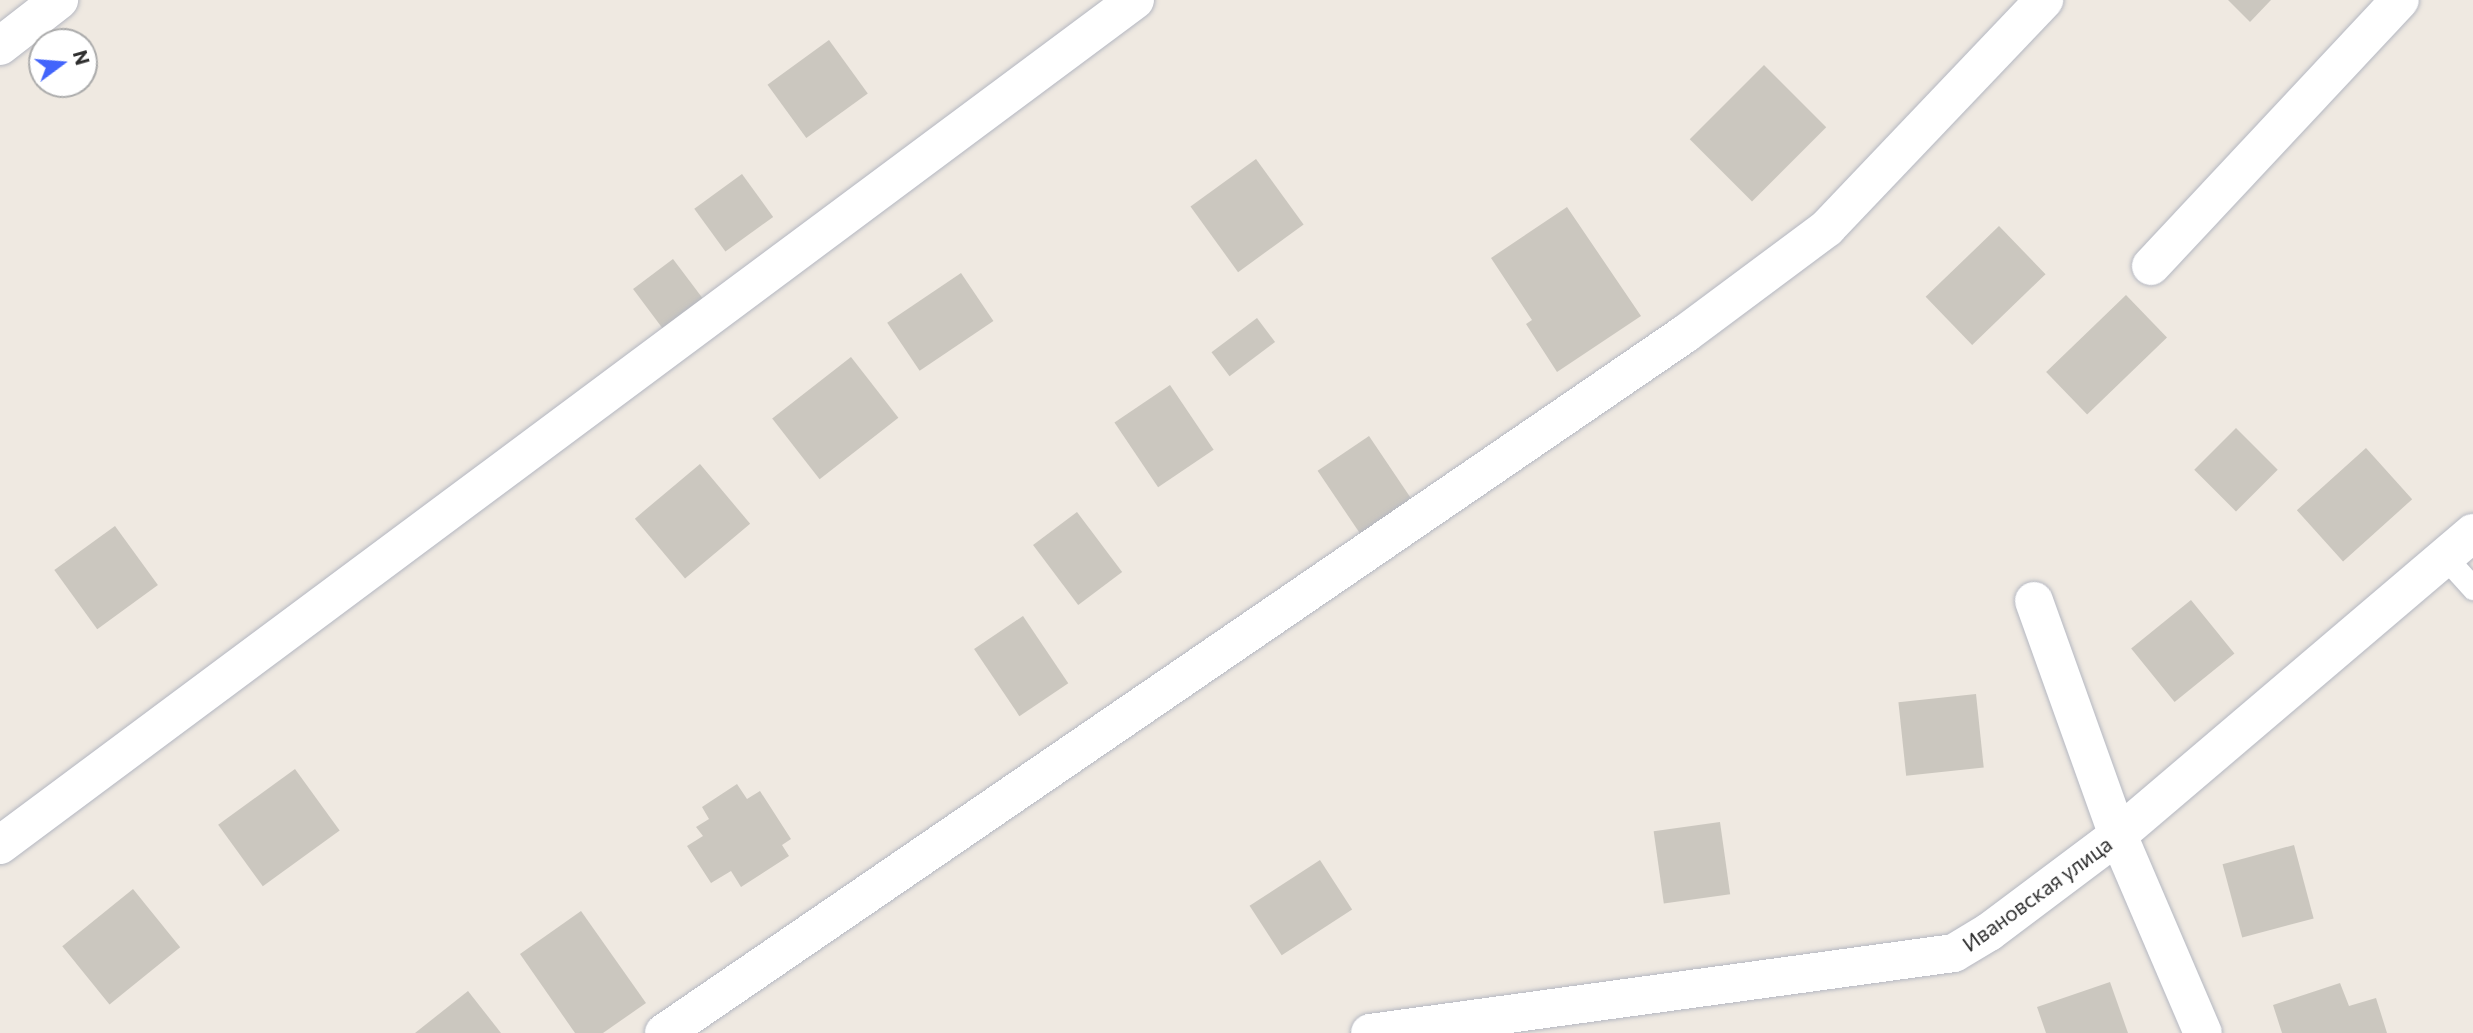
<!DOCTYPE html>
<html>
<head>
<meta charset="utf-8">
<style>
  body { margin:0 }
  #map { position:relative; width:2473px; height:1033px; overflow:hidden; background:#efe9e1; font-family:Commissioner,sans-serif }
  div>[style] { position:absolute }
  .building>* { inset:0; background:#cbc7bf; transform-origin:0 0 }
  .roads { filter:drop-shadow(0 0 2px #b4b7c1) drop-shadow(0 0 2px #b4b7c1) }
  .lane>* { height:23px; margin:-11.5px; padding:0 11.5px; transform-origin:11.5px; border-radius:11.5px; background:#fff }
  .street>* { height:38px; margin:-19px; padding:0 19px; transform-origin:19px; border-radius:19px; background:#fff }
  span { translate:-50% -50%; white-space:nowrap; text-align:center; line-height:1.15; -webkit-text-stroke:6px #fff; paint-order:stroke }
  .street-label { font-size:21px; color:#2e2e2e }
  .north { position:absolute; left:28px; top:28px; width:70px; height:70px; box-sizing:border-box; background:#fff; border:2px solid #ababab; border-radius:50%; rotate:74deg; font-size:19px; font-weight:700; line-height:28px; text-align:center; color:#2e2e2e }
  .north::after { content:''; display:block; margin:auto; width:24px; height:32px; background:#4264fb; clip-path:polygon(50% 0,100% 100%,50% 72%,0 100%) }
</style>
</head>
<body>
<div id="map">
  <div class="building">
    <div style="clip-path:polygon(2228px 0,2271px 0,2250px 22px)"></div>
    <div style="left:829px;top:40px;width:66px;height:76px;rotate:54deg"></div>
    <div style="left:1764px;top:65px;width:88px;height:105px;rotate:45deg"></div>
    <div style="left:1256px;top:159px;width:81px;height:81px;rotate:54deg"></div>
    <div style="left:742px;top:174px;width:53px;height:59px;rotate:54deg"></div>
    <div style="clip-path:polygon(1567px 207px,1641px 316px,1557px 372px,1526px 324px,1532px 320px,1491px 258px)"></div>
    <div style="left:1999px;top:226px;width:67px;height:102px;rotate:46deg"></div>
    <div style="left:673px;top:259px;width:58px;height:50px;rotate:53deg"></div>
    <div style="left:961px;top:273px;width:58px;height:89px;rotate:56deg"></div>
    <div style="left:2126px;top:295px;width:59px;height:111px;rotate:46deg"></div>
    <div style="left:1257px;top:318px;width:30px;height:57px;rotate:53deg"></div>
    <div style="left:851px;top:357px;width:77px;height:100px;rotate:52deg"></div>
    <div style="left:1170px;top:385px;width:78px;height:67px;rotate:56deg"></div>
    <div style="left:2236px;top:428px;width:59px;height:59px;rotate:45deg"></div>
    <div style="left:1369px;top:436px;width:78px;height:62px;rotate:56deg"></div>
    <div style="left:2366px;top:448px;width:69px;height:93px;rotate:48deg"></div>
    <div style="left:700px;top:464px;width:78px;height:85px;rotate:50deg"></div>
    <div style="left:1077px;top:512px;width:75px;height:55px;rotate:53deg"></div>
    <div style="left:115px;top:526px;width:73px;height:75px;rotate:54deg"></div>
    <div style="left:2191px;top:600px;width:69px;height:77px;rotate:51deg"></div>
    <div style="left:1023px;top:616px;width:81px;height:59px;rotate:56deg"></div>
    <div style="left:1976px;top:694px;width:74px;height:78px;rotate:84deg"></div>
    <div style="left:295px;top:769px;width:76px;height:95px;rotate:54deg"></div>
    <div style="clip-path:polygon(737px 784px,747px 799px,760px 791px,791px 839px,782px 845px,789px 856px,741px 887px,731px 871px,711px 883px,687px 846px,703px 836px,696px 827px,709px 819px,702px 807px)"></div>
    <div style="left:1720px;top:822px;width:73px;height:67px;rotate:82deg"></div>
    <div style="left:2294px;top:845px;width:76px;height:74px;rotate:75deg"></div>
    <div style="left:1320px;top:860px;width:59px;height:84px;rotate:57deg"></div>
    <div style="left:133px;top:889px;width:75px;height:91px;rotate:51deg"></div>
    <div style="clip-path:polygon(581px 911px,646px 1003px,603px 1033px,575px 1033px,520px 954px)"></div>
    <div style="clip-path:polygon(2110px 982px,2128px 1033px,2046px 1033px,2037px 1007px)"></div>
    <div style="clip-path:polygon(2340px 983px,2349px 1006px,2376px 998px,2387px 1033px,2282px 1033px,2273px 1005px)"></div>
    <div style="clip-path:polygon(468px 991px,501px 1033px,415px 1033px)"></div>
  </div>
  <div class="roads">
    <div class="lane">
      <div style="left:2445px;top:557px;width:42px;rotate:47.9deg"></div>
    </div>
    <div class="street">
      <div style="left:0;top:46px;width:75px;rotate:-37.9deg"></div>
      <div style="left:2151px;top:266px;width:364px;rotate:-46.9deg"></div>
      <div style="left:2034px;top:601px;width:249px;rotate:70.3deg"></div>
      <div style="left:2118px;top:835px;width:215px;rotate:66.8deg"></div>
      <div style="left:0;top:845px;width:1415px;rotate:-36.67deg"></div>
      <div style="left:664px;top:1033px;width:1237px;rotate:-34.4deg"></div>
      <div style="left:1685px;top:334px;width:177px;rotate:-36.7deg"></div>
      <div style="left:1827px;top:228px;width:315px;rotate:-46.4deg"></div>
      <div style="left:1370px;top:1033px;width:589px;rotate:-7.8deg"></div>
      <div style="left:1954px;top:953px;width:41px;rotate:-31deg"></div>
      <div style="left:1989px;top:932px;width:161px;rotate:-36.9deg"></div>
      <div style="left:2118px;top:835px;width:466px;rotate:-40.4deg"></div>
    </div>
  </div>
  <div class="street-label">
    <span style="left:2037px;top:894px;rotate:-36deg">Ивановская улица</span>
  </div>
  <div class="north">N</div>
</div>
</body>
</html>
